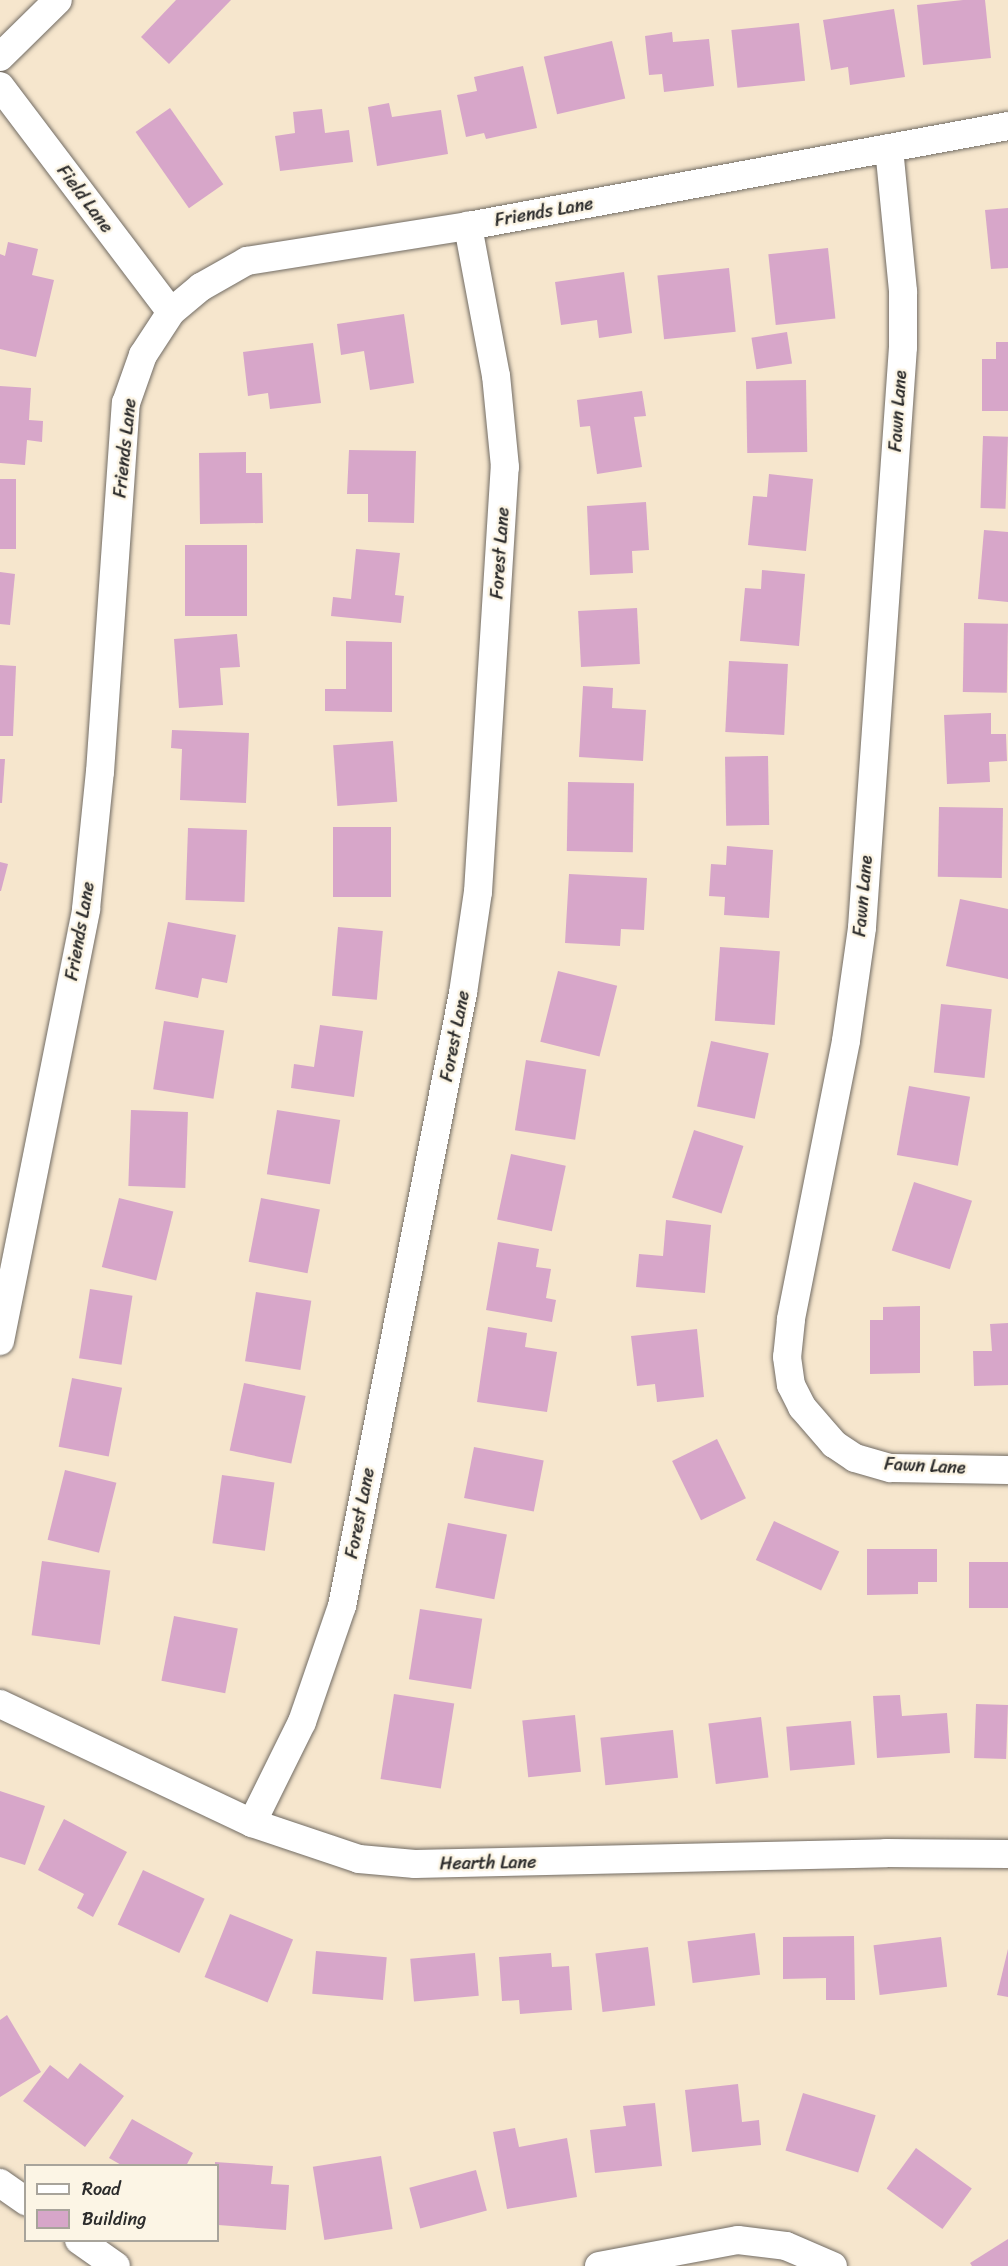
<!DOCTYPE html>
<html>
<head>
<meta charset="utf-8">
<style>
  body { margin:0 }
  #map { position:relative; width:1008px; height:2266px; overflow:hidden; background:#f6e6cd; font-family:Sriracha,sans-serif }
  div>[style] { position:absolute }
  .building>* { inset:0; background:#d7a6c9; transform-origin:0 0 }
  .roads { filter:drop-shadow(0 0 2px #726c64) drop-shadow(0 0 2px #726c64) }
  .minor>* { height:28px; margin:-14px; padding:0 14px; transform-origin:14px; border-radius:14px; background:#fff }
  span { translate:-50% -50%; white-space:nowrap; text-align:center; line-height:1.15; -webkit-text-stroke:5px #fcf5e5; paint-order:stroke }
  .street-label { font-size:18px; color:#2b2b2b }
  .legend { position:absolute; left:24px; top:2164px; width:195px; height:78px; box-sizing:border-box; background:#fcf5e5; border:2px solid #a8a49b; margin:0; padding:8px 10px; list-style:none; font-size:18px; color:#2b2b2b }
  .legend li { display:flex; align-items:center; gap:12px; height:30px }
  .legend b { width:30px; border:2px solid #a8a49b }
</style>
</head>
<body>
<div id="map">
  <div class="building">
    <div style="clip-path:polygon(176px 0,231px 0,169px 64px,141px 37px)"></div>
    <div style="clip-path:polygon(963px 0,985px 0,991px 58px,923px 65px,917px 5px)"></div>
    <div style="clip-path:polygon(894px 9px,905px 77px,850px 85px,848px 67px,831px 70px,823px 20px)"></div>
    <div style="left:799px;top:23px;width:58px;height:68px;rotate:84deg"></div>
    <div style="clip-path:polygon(672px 32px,673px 42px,709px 39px,714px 86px,664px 92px,662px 74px,649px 75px,645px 36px)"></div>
    <div style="left:612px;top:41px;width:59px;height:70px;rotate:77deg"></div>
    <div style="clip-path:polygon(523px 66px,537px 128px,486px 139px,484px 133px,466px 137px,457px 95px,477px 91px,474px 77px)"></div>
    <div style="clip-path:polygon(389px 103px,392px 117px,441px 110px,448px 154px,377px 166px,368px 107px)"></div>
    <div style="left:170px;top:108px;width:93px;height:42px;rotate:55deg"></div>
    <div style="clip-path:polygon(322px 109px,325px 133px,349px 130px,353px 162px,280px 171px,275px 136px,295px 133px,293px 112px)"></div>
    <div style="clip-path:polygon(1008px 208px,1008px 268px,991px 269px,985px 210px)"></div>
    <div style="clip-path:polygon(8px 242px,38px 249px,32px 275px,54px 280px,36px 357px,0 349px,0 254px,5px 256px)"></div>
    <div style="left:828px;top:248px;width:71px;height:60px;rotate:84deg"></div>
    <div style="left:729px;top:268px;width:64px;height:72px;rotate:84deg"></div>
    <div style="clip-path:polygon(624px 272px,632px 333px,599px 338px,597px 320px,561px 325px,555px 282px)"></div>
    <div style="clip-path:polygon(404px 314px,414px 383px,370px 390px,364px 351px,341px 355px,337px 324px)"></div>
    <div style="left:787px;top:332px;width:32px;height:36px;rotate:81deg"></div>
    <div style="clip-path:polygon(996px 342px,1008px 342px,1008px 411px,982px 411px,982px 359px,996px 359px)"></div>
    <div style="clip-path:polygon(313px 343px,321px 403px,270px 409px,268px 393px,248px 396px,243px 352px)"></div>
    <div style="left:806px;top:380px;width:72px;height:60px;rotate:89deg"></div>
    <div style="clip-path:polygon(0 386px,31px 388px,29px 420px,43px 421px,42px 442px,27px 440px,25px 465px,0 463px)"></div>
    <div style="clip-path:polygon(642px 391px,646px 416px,634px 417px,642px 467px,597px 474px,590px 426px,580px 427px,577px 400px)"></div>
    <div style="left:983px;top:436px;width:25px;height:72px;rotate:2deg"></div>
    <div style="clip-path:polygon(349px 450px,416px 451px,414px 523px,368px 522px,368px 494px,347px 494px)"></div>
    <div style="clip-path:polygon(246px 452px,246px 473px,262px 473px,263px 523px,200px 524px,199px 453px)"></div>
    <div style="clip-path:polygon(769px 474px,813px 479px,806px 551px,748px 545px,753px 496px,767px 497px)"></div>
    <div style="left:0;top:479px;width:16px;height:70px"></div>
    <div style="clip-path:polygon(646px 502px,649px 550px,632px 551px,633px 573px,590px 575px,587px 506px)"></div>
    <div style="clip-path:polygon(984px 530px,1008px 532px,1008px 602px,978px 599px)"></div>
    <div style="left:185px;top:545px;width:62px;height:71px"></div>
    <div style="clip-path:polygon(356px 549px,400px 553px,395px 595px,404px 596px,401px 623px,331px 616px,333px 597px,351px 599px)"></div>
    <div style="clip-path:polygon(762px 570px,805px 574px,799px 646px,740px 641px,745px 588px,761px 589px)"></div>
    <div style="clip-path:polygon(0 572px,15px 574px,10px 625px,0 624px)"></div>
    <div style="left:637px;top:608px;width:56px;height:59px;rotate:87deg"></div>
    <div style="left:964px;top:623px;width:44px;height:69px;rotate:1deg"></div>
    <div style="clip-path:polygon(237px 634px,240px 667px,220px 668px,223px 705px,179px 708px,174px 639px)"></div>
    <div style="clip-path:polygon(346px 641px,392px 642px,392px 712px,325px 711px,325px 689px,346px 689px)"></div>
    <div style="left:729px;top:661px;width:59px;height:71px;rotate:3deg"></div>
    <div style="clip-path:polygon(0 665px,16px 666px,13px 736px,0 736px)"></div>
    <div style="clip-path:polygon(583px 686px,613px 688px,612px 708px,646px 710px,643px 761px,579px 757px)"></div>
    <div style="clip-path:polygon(991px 713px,991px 734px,1006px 734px,1007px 761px,989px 762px,990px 782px,947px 784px,944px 715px)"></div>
    <div style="clip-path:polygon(172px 730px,249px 733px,246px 803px,180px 800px,182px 749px,171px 748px)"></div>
    <div style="left:393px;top:741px;width:61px;height:60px;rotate:86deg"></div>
    <div style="left:768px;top:756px;width:69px;height:43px;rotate:89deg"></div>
    <div style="clip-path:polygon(0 759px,5px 759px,2px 803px,0 803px)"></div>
    <div style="left:568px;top:782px;width:66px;height:69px;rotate:1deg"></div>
    <div style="left:1003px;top:808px;width:70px;height:64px;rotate:91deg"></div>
    <div style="left:333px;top:827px;width:58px;height:70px"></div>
    <div style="left:188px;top:828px;width:59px;height:72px;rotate:2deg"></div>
    <div style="clip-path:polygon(727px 846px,773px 850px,769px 918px,724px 915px,725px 897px,709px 896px,711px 864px,726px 865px)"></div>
    <div style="clip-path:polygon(0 862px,8px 864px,1px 891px,0 891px)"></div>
    <div style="clip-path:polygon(569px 874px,647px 878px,644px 930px,621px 929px,620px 946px,565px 943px)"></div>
    <div style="clip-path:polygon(960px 899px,1008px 909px,1008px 979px,946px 966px)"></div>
    <div style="clip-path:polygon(168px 922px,236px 935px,227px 983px,202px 978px,198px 998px,155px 989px)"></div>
    <div style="left:338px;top:927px;width:45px;height:69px;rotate:5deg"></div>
    <div style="left:720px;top:947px;width:60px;height:74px;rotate:4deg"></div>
    <div style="left:558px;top:971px;width:61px;height:73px;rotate:14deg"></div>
    <div style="left:941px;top:1004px;width:51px;height:69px;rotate:6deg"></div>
    <div style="left:164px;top:1021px;width:61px;height:69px;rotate:9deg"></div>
    <div style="clip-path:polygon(320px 1025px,363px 1031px,354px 1097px,291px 1088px,294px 1064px,314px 1067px)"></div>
    <div style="left:711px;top:1041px;width:59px;height:67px;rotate:12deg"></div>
    <div style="left:526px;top:1060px;width:61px;height:71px;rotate:9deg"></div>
    <div style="left:909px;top:1086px;width:62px;height:70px;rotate:10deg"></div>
    <div style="left:131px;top:1110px;width:57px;height:76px;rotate:2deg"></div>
    <div style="left:277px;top:1110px;width:64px;height:65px;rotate:9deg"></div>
    <div style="left:694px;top:1130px;width:52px;height:71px;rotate:18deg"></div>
    <div style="left:511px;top:1154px;width:56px;height:67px;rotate:12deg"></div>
    <div style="left:914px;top:1182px;width:61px;height:72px;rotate:18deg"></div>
    <div style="left:119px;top:1198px;width:56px;height:71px;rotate:14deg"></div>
    <div style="left:261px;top:1198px;width:60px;height:65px;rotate:11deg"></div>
    <div style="clip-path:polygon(666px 1220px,711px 1225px,705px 1293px,636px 1287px,639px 1254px,663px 1256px)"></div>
    <div style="clip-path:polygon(498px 1242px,539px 1249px,536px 1267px,551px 1269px,546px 1298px,556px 1300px,552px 1322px,486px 1310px)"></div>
    <div style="left:90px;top:1289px;width:43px;height:70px;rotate:9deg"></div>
    <div style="left:256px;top:1292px;width:56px;height:70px;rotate:9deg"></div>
    <div style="clip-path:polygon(920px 1306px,920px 1373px,870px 1374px,870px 1320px,883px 1320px,883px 1307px)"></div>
    <div style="clip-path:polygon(1008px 1323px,1008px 1385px,974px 1386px,973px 1351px,992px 1351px,990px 1324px)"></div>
    <div style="clip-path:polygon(488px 1327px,527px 1333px,525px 1347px,557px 1352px,547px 1412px,477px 1402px)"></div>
    <div style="clip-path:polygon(697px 1329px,704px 1397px,657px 1402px,655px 1384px,637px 1386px,631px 1336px)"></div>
    <div style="left:72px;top:1378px;width:51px;height:70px;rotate:11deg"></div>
    <div style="left:244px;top:1383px;width:63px;height:69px;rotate:12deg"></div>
    <div style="left:717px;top:1439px;width:66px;height:50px;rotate:64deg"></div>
    <div style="left:474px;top:1447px;width:71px;height:52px;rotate:11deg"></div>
    <div style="left:65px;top:1470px;width:53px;height:72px;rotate:14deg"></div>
    <div style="left:222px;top:1475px;width:53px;height:69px;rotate:8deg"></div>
    <div style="left:774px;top:1521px;width:72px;height:43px;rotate:25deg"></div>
    <div style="left:448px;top:1523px;width:60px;height:66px;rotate:11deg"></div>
    <div style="clip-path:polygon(867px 1549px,937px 1549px,937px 1582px,918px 1582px,918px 1594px,867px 1595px)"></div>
    <div style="left:42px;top:1561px;width:69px;height:75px;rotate:8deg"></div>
    <div style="left:969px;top:1562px;width:39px;height:46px"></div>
    <div style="left:420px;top:1609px;width:63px;height:71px;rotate:9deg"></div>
    <div style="left:174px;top:1616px;width:65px;height:66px;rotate:11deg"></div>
    <div style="left:394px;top:1694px;width:61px;height:86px;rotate:9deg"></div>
    <div style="clip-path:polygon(900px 1695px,902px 1716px,947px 1713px,950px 1753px,877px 1758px,873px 1696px)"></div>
    <div style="left:976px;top:1704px;width:32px;height:54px;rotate:2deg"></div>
    <div style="left:575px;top:1715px;width:57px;height:53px;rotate:84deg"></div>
    <div style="left:761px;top:1717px;width:61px;height:53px;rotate:83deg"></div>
    <div style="left:851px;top:1721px;width:44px;height:65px;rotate:85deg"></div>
    <div style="left:673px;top:1730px;width:48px;height:73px;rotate:84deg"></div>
    <div style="clip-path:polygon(0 1791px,45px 1806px,25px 1865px,0 1857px)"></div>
    <div style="clip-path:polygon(64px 1819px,127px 1852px,93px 1917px,77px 1908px,84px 1894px,38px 1870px)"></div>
    <div style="left:143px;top:1870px;width:68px;height:60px;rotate:25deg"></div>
    <div style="left:230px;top:1914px;width:68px;height:68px;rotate:22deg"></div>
    <div style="left:755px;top:1933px;width:42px;height:68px;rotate:83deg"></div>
    <div style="clip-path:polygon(854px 1936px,855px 2000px,826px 2000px,826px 1978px,783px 1979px,783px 1937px)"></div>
    <div style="left:941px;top:1937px;width:50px;height:68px;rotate:83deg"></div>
    <div style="left:648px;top:1947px;width:59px;height:53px;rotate:83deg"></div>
    <div style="clip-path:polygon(1008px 1949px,1008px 1997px,997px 1995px)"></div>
    <div style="left:316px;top:1951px;width:71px;height:43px;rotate:5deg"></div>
    <div style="left:475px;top:1953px;width:43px;height:65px;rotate:85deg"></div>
    <div style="clip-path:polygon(551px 1953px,552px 1967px,569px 1966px,572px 2010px,520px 2014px,519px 2000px,502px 2001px,499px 1957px)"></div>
    <div style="clip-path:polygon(7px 2015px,41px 2072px,0 2097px,0 2020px)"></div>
    <div style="clip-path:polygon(80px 2063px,124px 2096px,85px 2147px,23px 2101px,50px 2065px,68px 2079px)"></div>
    <div style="clip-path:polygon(738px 2084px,742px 2122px,759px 2120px,761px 2145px,692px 2152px,685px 2090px)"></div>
    <div style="left:803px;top:2093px;width:76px;height:60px;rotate:17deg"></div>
    <div style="clip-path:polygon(655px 2103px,662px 2166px,595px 2173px,590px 2130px,626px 2126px,623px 2106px)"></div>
    <div style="clip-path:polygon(132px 2119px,193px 2153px,186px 2166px,123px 2166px,109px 2158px)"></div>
    <div style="clip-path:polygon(515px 2128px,519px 2147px,567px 2138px,577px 2197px,507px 2209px,493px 2132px)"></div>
    <div style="left:916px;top:2148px;width:69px;height:50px;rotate:36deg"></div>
    <div style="left:381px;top:2156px;width:74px;height:69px;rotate:81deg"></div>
    <div style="clip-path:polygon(215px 2162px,273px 2166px,271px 2184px,289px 2185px,286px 2230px,218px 2225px)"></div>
    <div style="left:476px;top:2170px;width:42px;height:69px;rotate:75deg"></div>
    <div style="clip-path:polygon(1008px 2239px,1008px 2266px,972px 2266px,970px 2263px)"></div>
  </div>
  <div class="roads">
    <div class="minor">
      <div style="left:0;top:57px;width:81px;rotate:-44.5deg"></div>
      <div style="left:0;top:86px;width:283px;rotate:52.9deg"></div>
      <div style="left:889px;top:148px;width:145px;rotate:84.4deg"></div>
      <div style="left:903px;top:292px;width:55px;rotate:90deg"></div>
      <div style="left:903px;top:347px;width:582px;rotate:94.04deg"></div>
      <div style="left:862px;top:928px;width:114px;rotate:98.1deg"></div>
      <div style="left:846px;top:1041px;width:284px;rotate:101.2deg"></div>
      <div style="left:791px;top:1320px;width:37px;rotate:96deg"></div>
      <div style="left:787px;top:1357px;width:28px;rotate:82deg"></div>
      <div style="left:791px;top:1385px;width:25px;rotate:63deg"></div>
      <div style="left:802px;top:1407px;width:49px;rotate:49.1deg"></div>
      <div style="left:834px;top:1444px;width:25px;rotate:34deg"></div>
      <div style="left:855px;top:1458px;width:37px;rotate:16deg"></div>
      <div style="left:891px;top:1468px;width:117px;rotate:1deg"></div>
      <div style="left:0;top:1341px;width:440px;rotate:-78.7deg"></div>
      <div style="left:86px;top:909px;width:138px;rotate:-84.2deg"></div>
      <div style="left:100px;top:772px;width:370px;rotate:-86deg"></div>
      <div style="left:126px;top:403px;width:51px;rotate:-70.5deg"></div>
      <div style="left:143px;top:355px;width:51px;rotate:-56.9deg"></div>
      <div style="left:171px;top:312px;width:39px;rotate:-40deg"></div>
      <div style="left:201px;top:287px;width:53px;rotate:-29.5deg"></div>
      <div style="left:247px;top:261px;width:224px;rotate:-9deg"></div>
      <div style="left:468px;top:226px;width:549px;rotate:-10.49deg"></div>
      <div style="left:0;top:1704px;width:279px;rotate:25.3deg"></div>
      <div style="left:252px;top:1823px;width:113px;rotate:18.6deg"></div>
      <div style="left:359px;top:1859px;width:56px;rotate:5.1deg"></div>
      <div style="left:415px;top:1864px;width:471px;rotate:-1.3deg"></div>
      <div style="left:886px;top:1853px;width:122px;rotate:0.5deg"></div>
      <div style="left:252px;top:1823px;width:113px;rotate:-63.7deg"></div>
      <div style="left:302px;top:1722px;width:123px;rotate:-71deg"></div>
      <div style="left:342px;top:1606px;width:625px;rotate:-78.83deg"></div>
      <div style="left:463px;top:993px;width:102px;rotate:-81.6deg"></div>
      <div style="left:478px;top:892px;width:426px;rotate:-86.4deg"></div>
      <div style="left:505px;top:467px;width:91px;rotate:-95.6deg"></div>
      <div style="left:496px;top:376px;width:153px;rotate:-100.6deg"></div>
      <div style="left:0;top:2183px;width:32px;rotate:35deg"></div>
      <div style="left:79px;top:2240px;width:45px;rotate:35.1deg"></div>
      <div style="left:599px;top:2266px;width:141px;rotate:-10.6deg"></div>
      <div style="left:738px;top:2240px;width:48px;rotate:7.1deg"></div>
      <div style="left:786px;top:2246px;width:51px;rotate:23.1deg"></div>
    </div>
  </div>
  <div class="street-label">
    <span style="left:85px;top:199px;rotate:53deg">Field Lane</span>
    <span style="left:544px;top:212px;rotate:-10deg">Friends Lane</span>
    <span style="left:898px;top:411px;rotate:-86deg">Fawn Lane</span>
    <span style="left:125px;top:448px;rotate:-84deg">Friends Lane</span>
    <span style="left:500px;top:553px;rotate:-86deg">Forest Lane</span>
    <span style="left:863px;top:896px;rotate:-85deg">Fawn Lane</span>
    <span style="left:80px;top:931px;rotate:-80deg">Friends Lane</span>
    <span style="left:455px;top:1036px;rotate:-79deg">Forest Lane</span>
    <span style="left:925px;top:1466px;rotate:3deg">Fawn Lane</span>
    <span style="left:360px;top:1513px;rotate:-79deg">Forest Lane</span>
    <span style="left:488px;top:1863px;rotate:-1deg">Hearth Lane</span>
  </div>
  <ul class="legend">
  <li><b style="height:8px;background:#fff"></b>Road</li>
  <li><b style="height:16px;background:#d7a6c9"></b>Building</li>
  </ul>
</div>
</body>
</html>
